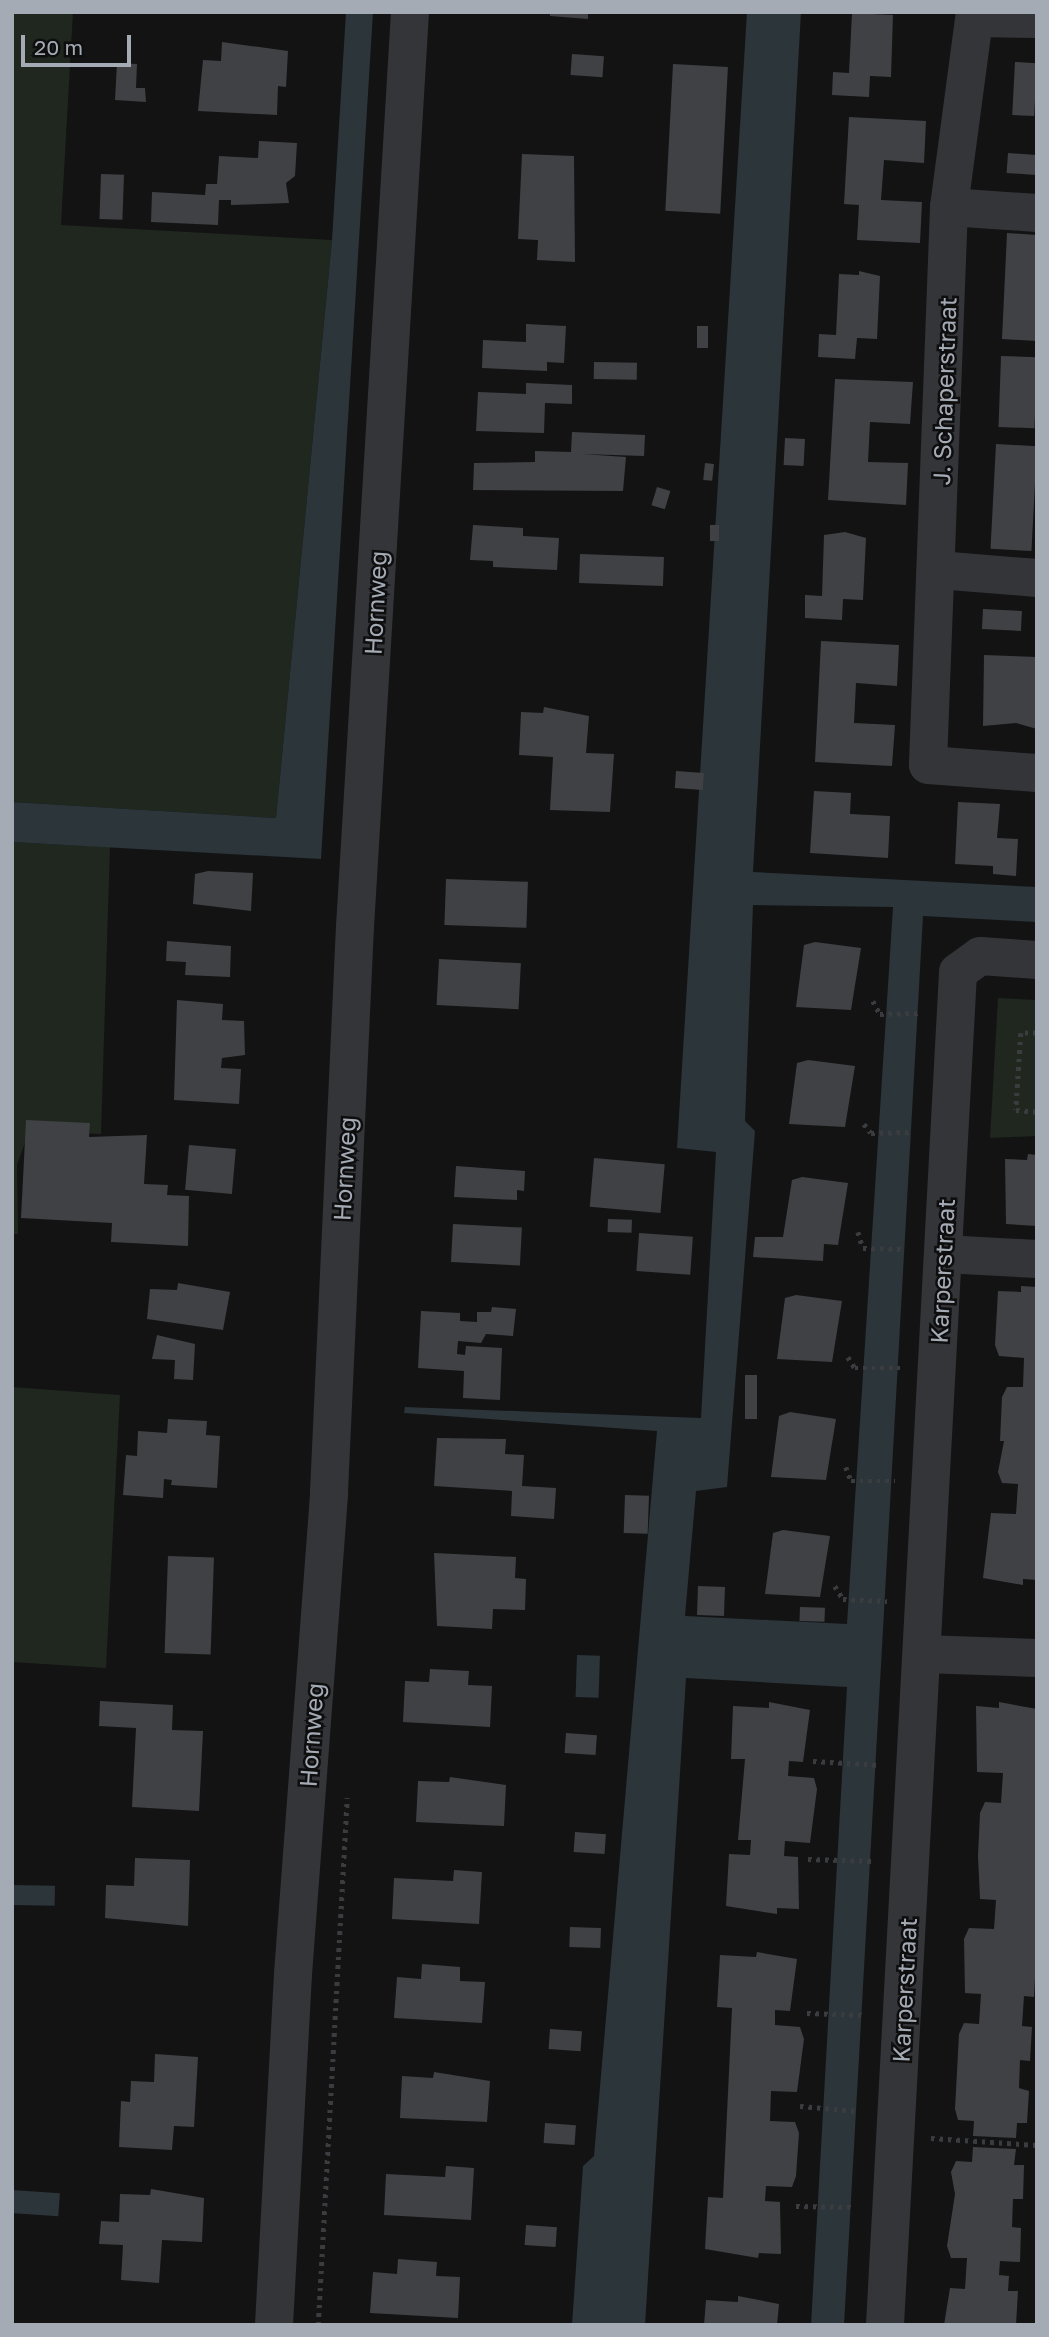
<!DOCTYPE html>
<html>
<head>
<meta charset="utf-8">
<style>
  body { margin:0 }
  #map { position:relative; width:1049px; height:2337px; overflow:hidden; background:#131314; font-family:"Golos Text",sans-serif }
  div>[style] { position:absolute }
  .green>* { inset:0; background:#1f271f }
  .water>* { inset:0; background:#2b353a; transform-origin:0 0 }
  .building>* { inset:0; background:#3f4144; transform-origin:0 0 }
  .path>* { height:4.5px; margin-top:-2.25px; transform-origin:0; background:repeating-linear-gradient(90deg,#3a3c40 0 3.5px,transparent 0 8.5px) }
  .minor>* { height:38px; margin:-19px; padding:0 19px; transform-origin:19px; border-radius:19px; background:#343539 }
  span { translate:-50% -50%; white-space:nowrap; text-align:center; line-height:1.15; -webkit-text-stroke:5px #0e0e0f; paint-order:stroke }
  .street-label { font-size:24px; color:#a5abb5 }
  .frame { position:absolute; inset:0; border:14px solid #a5abb5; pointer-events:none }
  .scale { position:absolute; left:21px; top:35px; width:110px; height:32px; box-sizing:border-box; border:4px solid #a5abb5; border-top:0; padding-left:9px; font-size:21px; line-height:24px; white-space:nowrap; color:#a5abb5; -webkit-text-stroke:5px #0e0e0f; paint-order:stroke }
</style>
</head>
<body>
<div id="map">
  <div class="green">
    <div style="clip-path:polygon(12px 12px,73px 12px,61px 225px,332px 240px,276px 818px,12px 802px)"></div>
    <div style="clip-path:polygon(12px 842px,110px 847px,101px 1134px,29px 1131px,17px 1165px,18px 1234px,12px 1234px)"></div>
    <div style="clip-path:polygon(998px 998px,1037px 1000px,1037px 1136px,990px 1138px)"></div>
    <div style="clip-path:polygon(12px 1387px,120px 1395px,106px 1668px,12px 1662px)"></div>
  </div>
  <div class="water">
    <div style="clip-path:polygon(346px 12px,373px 12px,321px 859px,12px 842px,12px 802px,276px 818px,332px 240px)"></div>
    <div style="clip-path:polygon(evenodd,747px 12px,801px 12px,753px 872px,1037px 887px,1037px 922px,923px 916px,844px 2325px,811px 2325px,847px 1687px,686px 1678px,645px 2325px,572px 2325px,583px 2166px,594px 2156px,657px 1431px,404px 1413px,405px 1407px,701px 1418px,716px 1152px,677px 1148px,747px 12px,753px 905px,893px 907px,847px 1624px,685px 1616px,696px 1491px,727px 1487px,755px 1131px,745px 1121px,753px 905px)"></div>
    <div style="left:577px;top:1655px;width:23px;height:42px;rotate:2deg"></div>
    <div style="left:12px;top:1885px;width:43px;height:20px;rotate:1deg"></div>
    <div style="left:12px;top:2190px;width:48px;height:23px;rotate:4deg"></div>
  </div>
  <div class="building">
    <div style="clip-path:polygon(550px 12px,588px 12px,588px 19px,550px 16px)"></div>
    <div style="clip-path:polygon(852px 13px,893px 15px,891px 77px,870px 76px,869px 97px,832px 95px,833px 72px,849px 73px)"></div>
    <div style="clip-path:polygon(222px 42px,288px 51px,286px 87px,278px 86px,277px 115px,198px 111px,203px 60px,221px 61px)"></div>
    <div style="left:572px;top:54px;width:32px;height:21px;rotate:4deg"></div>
    <div style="left:1015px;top:62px;width:22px;height:53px;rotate:3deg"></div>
    <div style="clip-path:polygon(117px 63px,137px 64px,136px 88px,145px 88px,146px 102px,115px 100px)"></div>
    <div style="left:673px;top:64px;width:55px;height:147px;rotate:3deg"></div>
    <div style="clip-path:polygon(849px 117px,926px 121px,924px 163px,884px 160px,881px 200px,922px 202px,920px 243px,857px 240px,859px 205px,844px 204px)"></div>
    <div style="clip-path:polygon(259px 141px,297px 143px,295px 176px,286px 183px,289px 203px,231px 205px,231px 200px,219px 200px,218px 225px,151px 222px,152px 192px,205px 195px,206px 184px,217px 184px,219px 156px,258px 158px)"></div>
    <div style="left:1008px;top:153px;width:29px;height:20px;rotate:4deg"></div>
    <div style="clip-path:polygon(522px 154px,574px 156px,575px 262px,537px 260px,538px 240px,518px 239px)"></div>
    <div style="left:101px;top:174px;width:23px;height:45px;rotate:2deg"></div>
    <div style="clip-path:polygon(1007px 233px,1037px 235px,1037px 341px,1002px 339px)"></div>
    <div style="clip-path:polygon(859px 271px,880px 276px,877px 339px,857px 338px,855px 359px,818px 357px,819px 334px,836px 335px,839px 274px,859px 275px)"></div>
    <div style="clip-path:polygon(526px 324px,566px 326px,564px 363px,547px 362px,547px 371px,482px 368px,483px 340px,526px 342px)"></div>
    <div style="left:697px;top:326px;width:11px;height:22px"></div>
    <div style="left:1001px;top:356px;width:36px;height:71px;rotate:2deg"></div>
    <div style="left:594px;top:362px;width:43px;height:17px;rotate:1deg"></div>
    <div style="clip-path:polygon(835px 379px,913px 382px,910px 424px,870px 422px,868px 462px,908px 463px,906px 505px,828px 500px)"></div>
    <div style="clip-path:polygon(526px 383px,572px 385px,572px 404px,545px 403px,544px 433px,476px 431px,478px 392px,526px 394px)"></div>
    <div style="clip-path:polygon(572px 432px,645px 435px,644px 456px,582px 454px,626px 457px,623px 491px,473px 490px,474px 463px,535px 462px,535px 451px,571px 452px)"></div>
    <div style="left:785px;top:438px;width:20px;height:27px;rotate:3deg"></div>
    <div style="left:996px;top:444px;width:41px;height:105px;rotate:3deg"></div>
    <div style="left:705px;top:463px;width:9px;height:17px;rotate:6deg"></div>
    <div style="left:657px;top:487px;width:14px;height:19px;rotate:17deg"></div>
    <div style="clip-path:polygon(473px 525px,523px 528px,523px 536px,559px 538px,557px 570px,493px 567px,493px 561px,470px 560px)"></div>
    <div style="left:710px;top:525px;width:9px;height:16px"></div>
    <div style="clip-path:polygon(845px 532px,866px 538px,863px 600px,843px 599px,842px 620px,805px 618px,805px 595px,822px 596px,824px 535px)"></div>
    <div style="left:580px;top:554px;width:84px;height:29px;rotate:2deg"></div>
    <div style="left:983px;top:609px;width:39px;height:20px;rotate:3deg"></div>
    <div style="clip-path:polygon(821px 641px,899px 645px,897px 686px,856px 683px,854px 723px,895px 725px,892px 766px,815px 762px)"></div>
    <div style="clip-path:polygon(984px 655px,1037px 657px,1037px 729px,1016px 723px,983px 726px)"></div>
    <div style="clip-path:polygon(544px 707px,589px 716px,586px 753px,614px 754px,610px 812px,550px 810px,553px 757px,519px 755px,521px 712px,543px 713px)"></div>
    <div style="left:676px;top:771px;width:28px;height:17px;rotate:4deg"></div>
    <div style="clip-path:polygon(814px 791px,851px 793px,850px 814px,890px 816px,888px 858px,810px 853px)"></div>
    <div style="clip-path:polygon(958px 802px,1000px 804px,997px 838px,1018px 839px,1016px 876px,993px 874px,993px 866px,955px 864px)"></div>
    <div style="clip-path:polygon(208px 871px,253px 873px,251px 911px,193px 904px,195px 874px)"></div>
    <div style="left:446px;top:879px;width:82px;height:46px;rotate:2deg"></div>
    <div style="clip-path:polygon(167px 941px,231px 946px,230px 977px,185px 975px,186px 962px,166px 961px)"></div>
    <div style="clip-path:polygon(815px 942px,861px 948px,851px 1010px,796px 1007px,804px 945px)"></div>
    <div style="left:439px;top:959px;width:82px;height:46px;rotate:3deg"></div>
    <div style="clip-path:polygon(177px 1000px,223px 1004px,222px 1020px,244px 1021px,245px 1055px,222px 1058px,221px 1068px,241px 1069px,239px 1104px,174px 1100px)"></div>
    <div style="clip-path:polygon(808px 1060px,855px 1066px,845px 1127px,789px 1124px,797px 1063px)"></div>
    <div style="clip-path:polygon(26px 1120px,90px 1123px,89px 1137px,147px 1135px,144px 1184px,168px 1185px,167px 1195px,189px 1196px,188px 1246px,111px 1242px,112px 1223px,21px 1218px)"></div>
    <div style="left:189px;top:1145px;width:47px;height:45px;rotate:5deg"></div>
    <div style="clip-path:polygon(1028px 1154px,1037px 1155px,1037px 1226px,1006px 1224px,1005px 1159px,1027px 1160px)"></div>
    <div style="left:594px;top:1158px;width:71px;height:49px;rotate:5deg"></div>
    <div style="clip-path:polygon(456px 1166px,525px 1171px,524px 1191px,517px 1190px,517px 1200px,454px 1197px)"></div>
    <div style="clip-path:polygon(802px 1177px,848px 1183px,838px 1245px,824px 1244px,823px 1261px,753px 1257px,755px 1237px,783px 1237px,792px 1180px)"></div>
    <div style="left:608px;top:1219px;width:24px;height:13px;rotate:2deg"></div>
    <div style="left:453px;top:1224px;width:69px;height:38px;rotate:3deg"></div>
    <div style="left:639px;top:1233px;width:54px;height:38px;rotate:4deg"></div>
    <div style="clip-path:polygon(178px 1283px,230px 1292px,223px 1330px,147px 1319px,150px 1289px,177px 1290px)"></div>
    <div style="clip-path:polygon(1021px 1286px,1037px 1287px,1037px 1580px,1023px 1579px,1023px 1585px,983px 1578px,991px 1513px,1016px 1514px,1018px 1484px,1002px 1483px,998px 1472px,1004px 1441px,1000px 1441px,1002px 1397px,1007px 1387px,1023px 1387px,1024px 1358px,999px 1356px,995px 1345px,998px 1291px,1021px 1292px)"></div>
    <div style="clip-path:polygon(796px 1295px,842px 1301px,832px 1362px,777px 1359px,785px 1298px)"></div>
    <div style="clip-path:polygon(492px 1307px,516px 1309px,513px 1336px,486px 1334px,481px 1343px,458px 1341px,457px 1354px,465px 1355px,466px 1346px,502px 1348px,500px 1400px,463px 1398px,464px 1371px,418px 1368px,421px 1311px,460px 1313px,460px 1321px,477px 1322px,477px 1312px,491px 1312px)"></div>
    <div style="clip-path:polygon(157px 1335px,195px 1344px,193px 1380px,174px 1379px,175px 1360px,152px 1359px)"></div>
    <div style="left:745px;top:1375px;width:12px;height:44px"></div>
    <div style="clip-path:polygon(790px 1412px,836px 1419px,826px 1480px,771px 1477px,779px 1416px)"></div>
    <div style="clip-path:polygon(168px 1419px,207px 1421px,206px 1435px,220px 1436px,217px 1488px,171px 1485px,172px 1480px,164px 1479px,163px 1498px,123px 1495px,126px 1455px,137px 1456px,138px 1431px,167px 1433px)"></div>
    <div style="clip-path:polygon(437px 1438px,506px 1439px,505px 1454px,524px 1455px,522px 1486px,556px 1488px,554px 1519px,511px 1516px,512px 1491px,434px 1486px)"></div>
    <div style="left:625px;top:1495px;width:24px;height:38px;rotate:2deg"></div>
    <div style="clip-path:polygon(783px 1530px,830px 1536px,820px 1597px,765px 1594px,773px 1533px)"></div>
    <div style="clip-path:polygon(434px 1553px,516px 1557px,515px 1578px,526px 1579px,525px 1610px,493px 1609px,492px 1629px,437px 1626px)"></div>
    <div style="left:168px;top:1556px;width:46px;height:97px;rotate:2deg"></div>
    <div style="left:698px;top:1586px;width:27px;height:29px;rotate:2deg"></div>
    <div style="left:800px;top:1607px;width:25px;height:14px;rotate:2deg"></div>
    <div style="clip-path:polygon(430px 1669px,469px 1671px,468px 1685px,492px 1686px,490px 1727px,403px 1722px,405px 1681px,429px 1682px)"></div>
    <div style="clip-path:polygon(100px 1701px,173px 1705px,172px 1730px,203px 1731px,199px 1811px,132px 1807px,136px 1728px,99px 1726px)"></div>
    <div style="clip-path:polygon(769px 1702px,810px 1710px,803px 1762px,789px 1761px,788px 1776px,814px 1778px,817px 1789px,810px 1843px,785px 1841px,784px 1856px,798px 1857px,799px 1909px,777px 1908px,777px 1914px,726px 1906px,729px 1854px,750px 1855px,751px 1840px,738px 1840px,745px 1759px,731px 1759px,733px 1706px,769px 1708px)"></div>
    <div style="clip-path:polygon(999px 1702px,1037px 1709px,1037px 1938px,1034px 1997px,1024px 1996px,1022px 2026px,1032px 2027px,1030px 2061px,1020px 2060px,1019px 2088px,1029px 2091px,1027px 2123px,1017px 2123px,1016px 2138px,973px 2136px,974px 2121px,958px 2120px,955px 2109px,959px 2034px,964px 2023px,979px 2024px,981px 1994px,965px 1993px,964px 1939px,969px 1928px,994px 1929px,996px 1900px,980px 1899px,978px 1856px,980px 1813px,985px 1802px,1001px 1803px,1003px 1773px,977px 1772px,976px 1706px,999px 1708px)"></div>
    <div style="left:566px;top:1733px;width:31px;height:20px;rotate:4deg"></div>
    <div style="clip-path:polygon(450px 1777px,506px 1785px,504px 1826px,416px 1822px,418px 1781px,449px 1782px)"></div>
    <div style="left:575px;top:1832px;width:31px;height:20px;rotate:4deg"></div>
    <div style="clip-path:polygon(135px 1858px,190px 1860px,188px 1926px,105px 1918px,106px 1885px,134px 1886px)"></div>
    <div style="clip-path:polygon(454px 1870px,482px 1872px,479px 1924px,392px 1919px,394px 1878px,453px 1881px)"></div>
    <div style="left:570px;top:1927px;width:31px;height:20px;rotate:2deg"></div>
    <div style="clip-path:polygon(757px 1952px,797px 1959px,790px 2011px,775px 2010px,775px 2025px,800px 2027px,804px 2039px,797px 2092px,771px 2091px,770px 2121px,795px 2122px,799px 2133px,796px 2176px,792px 2187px,766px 2186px,765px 2201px,780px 2202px,781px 2254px,759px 2253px,758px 2258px,705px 2249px,708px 2197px,723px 2198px,732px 2008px,717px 2007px,720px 1955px,756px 1957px)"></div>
    <div style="clip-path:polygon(422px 1964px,460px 1967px,460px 1981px,485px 1982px,482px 2023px,394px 2018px,397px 1977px,421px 1979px)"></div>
    <div style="left:550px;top:2029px;width:32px;height:20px;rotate:4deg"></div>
    <div style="clip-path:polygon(155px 2054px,198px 2057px,194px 2127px,174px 2126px,172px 2150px,119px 2147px,121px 2101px,130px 2102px,131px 2081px,154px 2082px)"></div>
    <div style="clip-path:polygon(434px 2072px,490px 2081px,487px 2122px,400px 2118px,402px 2076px,433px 2078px)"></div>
    <div style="left:545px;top:2123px;width:31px;height:20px;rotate:4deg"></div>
    <div style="clip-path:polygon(973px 2147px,1016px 2149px,1014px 2165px,1024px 2165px,1023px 2199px,1013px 2199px,1012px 2227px,1021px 2228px,1020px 2262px,1000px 2261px,999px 2275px,1009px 2276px,1008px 2291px,1018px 2291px,1016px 2325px,944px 2325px,950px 2288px,965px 2289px,967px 2258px,951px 2258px,947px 2246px,955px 2194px,951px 2172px,956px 2161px,972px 2162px)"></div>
    <div style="clip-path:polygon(446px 2166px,474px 2168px,471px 2220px,384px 2215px,386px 2174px,445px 2177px)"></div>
    <div style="clip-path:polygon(151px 2189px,204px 2198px,202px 2242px,162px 2240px,159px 2283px,121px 2280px,123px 2245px,99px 2244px,101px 2221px,119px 2222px,120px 2194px,150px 2195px)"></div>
    <div style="left:526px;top:2225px;width:31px;height:20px;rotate:4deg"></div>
    <div style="clip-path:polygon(398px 2259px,437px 2262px,436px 2276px,460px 2277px,458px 2318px,370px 2313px,373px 2272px,397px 2274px)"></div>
    <div style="clip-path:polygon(738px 2296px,779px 2304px,777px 2325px,704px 2325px,706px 2300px,738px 2302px)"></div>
  </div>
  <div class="path">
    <div style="left:873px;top:1001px;width:15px;rotate:62deg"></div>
    <div style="left:880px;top:1014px;width:40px;rotate:-1.4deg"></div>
    <div style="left:1037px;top:1033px;width:16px;rotate:180deg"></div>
    <div style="left:1021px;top:1033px;width:77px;rotate:93.7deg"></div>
    <div style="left:1016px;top:1110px;width:21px;rotate:5deg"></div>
    <div style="left:864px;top:1124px;width:11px;rotate:52deg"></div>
    <div style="left:871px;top:1133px;width:41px;rotate:-1.4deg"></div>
    <div style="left:858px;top:1232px;width:17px;rotate:73deg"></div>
    <div style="left:863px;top:1248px;width:42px;rotate:1.4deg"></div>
    <div style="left:848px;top:1357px;width:13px;rotate:58deg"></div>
    <div style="left:855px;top:1368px;width:45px"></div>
    <div style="left:846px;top:1467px;width:15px;rotate:70deg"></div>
    <div style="left:851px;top:1481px;width:44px"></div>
    <div style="left:835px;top:1586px;width:15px;rotate:58deg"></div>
    <div style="left:843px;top:1599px;width:44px;rotate:2.6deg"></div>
    <div style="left:813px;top:1761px;width:67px;rotate:3.4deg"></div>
    <div style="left:808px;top:1859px;width:66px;rotate:1.7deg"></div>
    <div style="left:807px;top:2013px;width:58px;rotate:2deg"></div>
    <div style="left:800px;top:2106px;width:58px;rotate:4.9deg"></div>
    <div style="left:931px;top:2138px;width:106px;rotate:3.8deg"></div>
    <div style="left:796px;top:2206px;width:59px;rotate:1deg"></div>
    <div style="left:318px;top:2325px;width:528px;rotate:-86.85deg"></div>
  </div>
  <div class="minor">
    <div style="left:975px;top:12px;width:197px;rotate:97.6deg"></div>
    <div style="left:949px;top:207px;width:558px;rotate:92.16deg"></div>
    <div style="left:928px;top:765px;width:109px;rotate:4.2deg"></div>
    <div style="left:976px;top:18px;width:61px;rotate:0.9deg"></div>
    <div style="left:949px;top:207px;width:88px;rotate:3.9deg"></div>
    <div style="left:938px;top:570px;width:99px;rotate:4.6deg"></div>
    <div style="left:944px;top:1254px;width:93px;rotate:3.1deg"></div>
    <div style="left:922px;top:1654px;width:115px;rotate:2deg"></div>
    <div style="left:274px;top:2325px;width:352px;rotate:-86.9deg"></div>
    <div style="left:293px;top:1974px;width:483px;rotate:-85.7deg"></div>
    <div style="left:329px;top:1492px;width:566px;rotate:-87.37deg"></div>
    <div style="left:355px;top:927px;width:917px;rotate:-86.56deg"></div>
    <div style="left:885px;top:2325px;width:1355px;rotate:-86.91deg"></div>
    <div style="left:958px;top:972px;width:27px;rotate:-36deg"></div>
    <div style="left:980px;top:956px;width:57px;rotate:4deg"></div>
  </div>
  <div class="street-label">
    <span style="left:944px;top:391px;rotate:-88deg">J. Schaperstraat</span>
    <span style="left:375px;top:603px;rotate:-87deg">Hornweg</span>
    <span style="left:344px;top:1169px;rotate:-87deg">Hornweg</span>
    <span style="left:942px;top:1271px;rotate:-87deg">Karperstraat</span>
    <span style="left:311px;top:1735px;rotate:-86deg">Hornweg</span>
    <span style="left:904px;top:1990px;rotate:-87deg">Karperstraat</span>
  </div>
  <div class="frame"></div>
  <div class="scale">20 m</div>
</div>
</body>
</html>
